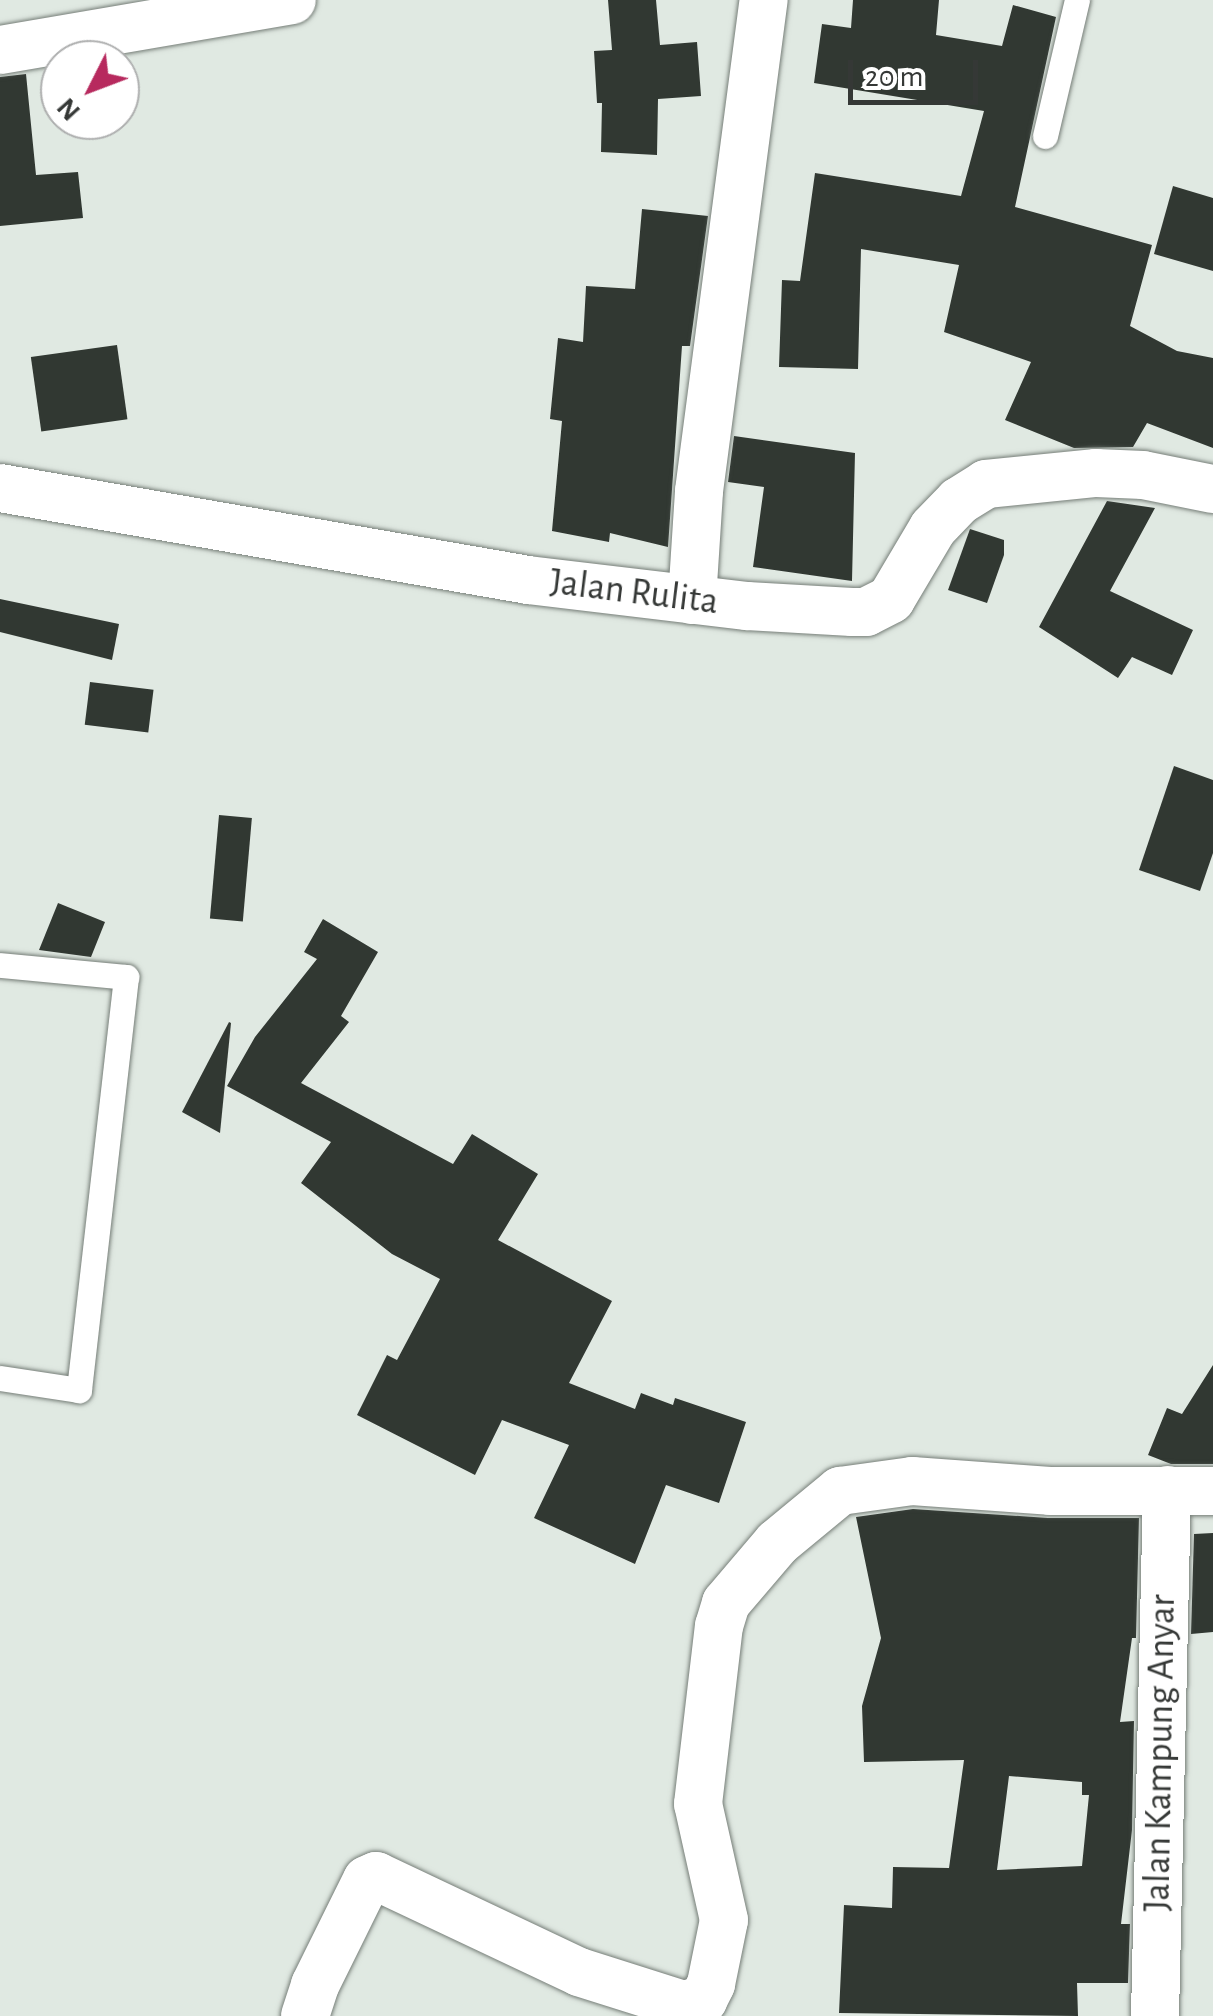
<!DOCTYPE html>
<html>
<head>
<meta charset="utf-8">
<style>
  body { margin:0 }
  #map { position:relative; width:1213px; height:2016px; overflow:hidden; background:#e0e9e2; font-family:"Alegreya Sans",sans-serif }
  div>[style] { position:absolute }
  .building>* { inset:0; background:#313832; transform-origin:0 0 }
  .roads { filter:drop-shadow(0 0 2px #767e78) drop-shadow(0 0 2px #767e78) }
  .service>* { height:25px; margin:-12.5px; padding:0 12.5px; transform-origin:12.5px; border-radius:12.5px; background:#fff }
  .minor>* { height:48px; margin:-24px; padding:0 24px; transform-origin:24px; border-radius:24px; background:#fff }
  span { translate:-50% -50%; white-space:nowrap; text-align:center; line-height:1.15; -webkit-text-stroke:10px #fff; paint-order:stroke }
  .street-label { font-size:38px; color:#353836 }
  .north { position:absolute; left:40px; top:40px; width:100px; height:100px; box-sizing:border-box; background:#fff; border:2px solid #aeafaf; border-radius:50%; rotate:228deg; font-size:28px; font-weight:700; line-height:40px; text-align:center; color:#353836 }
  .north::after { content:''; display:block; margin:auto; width:35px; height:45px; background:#b72a5e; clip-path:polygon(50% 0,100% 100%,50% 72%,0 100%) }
  .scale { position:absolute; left:848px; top:60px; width:130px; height:45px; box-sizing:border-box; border:5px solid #353836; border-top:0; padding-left:12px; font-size:30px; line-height:35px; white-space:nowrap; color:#353836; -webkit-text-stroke:8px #fff; paint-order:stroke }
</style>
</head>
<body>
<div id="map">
  <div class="building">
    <div style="clip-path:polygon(608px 0,656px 0,660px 45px,697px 42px,701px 96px,658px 99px,657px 155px,601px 152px,602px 103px,597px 103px,594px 51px,612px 50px)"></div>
    <div style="clip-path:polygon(853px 0,939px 0,936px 35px,1002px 46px,1013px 5px,1056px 17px,1015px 207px,1152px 245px,1130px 326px,1177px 351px,1213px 358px,1213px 448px,1147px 423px,1133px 447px,1074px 448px,1005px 420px,1031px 362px,944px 332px,959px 265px,861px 249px,858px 369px,779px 367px,782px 280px,800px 281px,815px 173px,961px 196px,984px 111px,814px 83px,822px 24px,851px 28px)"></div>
    <div style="clip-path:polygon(26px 74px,36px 175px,78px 172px,83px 218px,0 226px,0 77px)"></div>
    <div style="clip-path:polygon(1173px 186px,1213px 198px,1213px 271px,1154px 254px)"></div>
    <div style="clip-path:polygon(642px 209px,708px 216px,690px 346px,682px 346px,668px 547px,610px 533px,609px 542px,552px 531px,562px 421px,550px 419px,558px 338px,583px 342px,586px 286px,635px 289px)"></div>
    <div style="left:117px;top:345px;width:75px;height:87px;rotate:82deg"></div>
    <div style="clip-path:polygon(734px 436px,855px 453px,852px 581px,753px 567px,764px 487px,728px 482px)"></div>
    <div style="clip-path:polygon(1107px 501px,1155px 508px,1110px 591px,1193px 630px,1172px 675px,1132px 657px,1118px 678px,1039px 627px)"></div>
    <div style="clip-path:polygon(970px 529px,1004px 540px,1004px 555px,987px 603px,948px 590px)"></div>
    <div style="clip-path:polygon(0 599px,119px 624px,112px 660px,0 632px)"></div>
    <div style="left:90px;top:682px;width:64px;height:43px;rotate:7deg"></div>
    <div style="clip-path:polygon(1174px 766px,1213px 780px,1213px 853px,1200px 891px,1139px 870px)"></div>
    <div style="left:219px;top:815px;width:33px;height:104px;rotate:5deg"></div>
    <div style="clip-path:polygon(58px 903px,105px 922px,91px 957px,39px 950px)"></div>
    <div style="clip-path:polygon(323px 919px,378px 952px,341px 1016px,349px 1022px,301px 1083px,453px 1164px,472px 1134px,538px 1174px,498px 1240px,612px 1301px,569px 1383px,635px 1409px,641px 1393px,673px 1405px,675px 1398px,746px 1422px,719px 1503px,666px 1485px,635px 1564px,534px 1518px,569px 1445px,502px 1420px,475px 1475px,357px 1415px,387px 1355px,397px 1360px,440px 1279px,392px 1254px,301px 1183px,331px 1142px,227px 1086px,255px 1037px,317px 959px,304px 952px)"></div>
    <div style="clip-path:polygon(229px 1022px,231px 1023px,220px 1133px,182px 1112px)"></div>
    <div style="clip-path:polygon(1213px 1365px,1213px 1464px,1171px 1464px,1148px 1455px,1167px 1408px,1182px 1414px)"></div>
    <div style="clip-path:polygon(evenodd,913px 1509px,1048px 1518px,1139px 1518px,1136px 1638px,1132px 1638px,1120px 1722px,1134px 1721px,1132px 1830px,1121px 1924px,1130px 1924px,1128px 1983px,1077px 1983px,1078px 2016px,839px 2013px,844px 1905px,892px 1908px,893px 1867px,949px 1868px,964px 1760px,864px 1762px,862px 1706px,881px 1638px,856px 1517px,913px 1509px,1009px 1776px,1082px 1782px,1082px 1795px,1089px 1795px,1082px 1866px,997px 1870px,1009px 1776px)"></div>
    <div style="clip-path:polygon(1213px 1533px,1213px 1632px,1191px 1634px,1194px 1534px)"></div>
  </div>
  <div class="roads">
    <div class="service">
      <div style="left:1045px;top:136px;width:140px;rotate:-76.8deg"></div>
      <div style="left:0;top:965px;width:127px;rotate:5.4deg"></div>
      <div style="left:126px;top:977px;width:416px;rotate:96.5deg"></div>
      <div style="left:79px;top:1390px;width:80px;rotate:-171.4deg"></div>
    </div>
    <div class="minor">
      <div style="left:0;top:50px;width:296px;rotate:-9.7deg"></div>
      <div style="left:0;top:488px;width:536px;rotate:9.88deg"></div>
      <div style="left:528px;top:580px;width:221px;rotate:6.8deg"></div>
      <div style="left:747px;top:606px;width:105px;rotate:3.3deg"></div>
      <div style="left:852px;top:612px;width:14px"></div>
      <div style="left:866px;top:612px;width:28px;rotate:-27deg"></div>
      <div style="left:891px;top:599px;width:82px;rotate:-59.4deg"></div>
      <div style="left:933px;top:528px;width:37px;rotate:-46deg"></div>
      <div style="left:959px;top:501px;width:32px;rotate:-32deg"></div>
      <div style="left:986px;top:484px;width:111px;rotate:-5.7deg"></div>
      <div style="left:1096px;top:473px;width:47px;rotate:2.4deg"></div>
      <div style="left:1143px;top:475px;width:71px;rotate:11.3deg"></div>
      <div style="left:692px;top:600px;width:109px;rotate:-86.3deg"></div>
      <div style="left:699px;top:491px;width:495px;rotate:-82.5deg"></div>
      <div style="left:305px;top:2016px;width:33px;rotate:-72deg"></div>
      <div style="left:315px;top:1985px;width:117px;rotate:-63.7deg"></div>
      <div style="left:367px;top:1880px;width:10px;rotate:-24deg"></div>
      <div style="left:376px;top:1876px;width:225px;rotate:25.3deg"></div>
      <div style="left:579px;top:1972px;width:109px;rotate:17.6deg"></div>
      <div style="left:683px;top:2005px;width:21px;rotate:-14deg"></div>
      <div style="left:703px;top:2000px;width:18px;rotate:-63deg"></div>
      <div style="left:711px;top:1984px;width:65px;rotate:-78.5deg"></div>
      <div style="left:724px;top:1920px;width:119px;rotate:-102.6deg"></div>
      <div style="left:698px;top:1804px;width:179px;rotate:-83.3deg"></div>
      <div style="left:719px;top:1626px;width:24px;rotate:-73deg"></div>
      <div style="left:726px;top:1603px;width:79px;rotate:-49.6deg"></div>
      <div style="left:777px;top:1543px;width:82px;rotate:-39.5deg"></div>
      <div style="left:840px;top:1491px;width:73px;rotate:-7.9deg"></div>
      <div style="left:912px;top:1481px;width:138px;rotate:4.1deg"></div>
      <div style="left:1050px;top:1491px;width:163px"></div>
      <div style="left:1155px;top:2016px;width:526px;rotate:-88.69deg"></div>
    </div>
  </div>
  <div class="street-label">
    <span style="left:634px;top:593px;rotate:7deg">Jalan Rulita</span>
    <span style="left:1161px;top:1753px;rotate:-89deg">Jalan Kampung Anyar</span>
  </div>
  <div class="north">N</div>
  <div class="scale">20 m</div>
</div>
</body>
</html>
